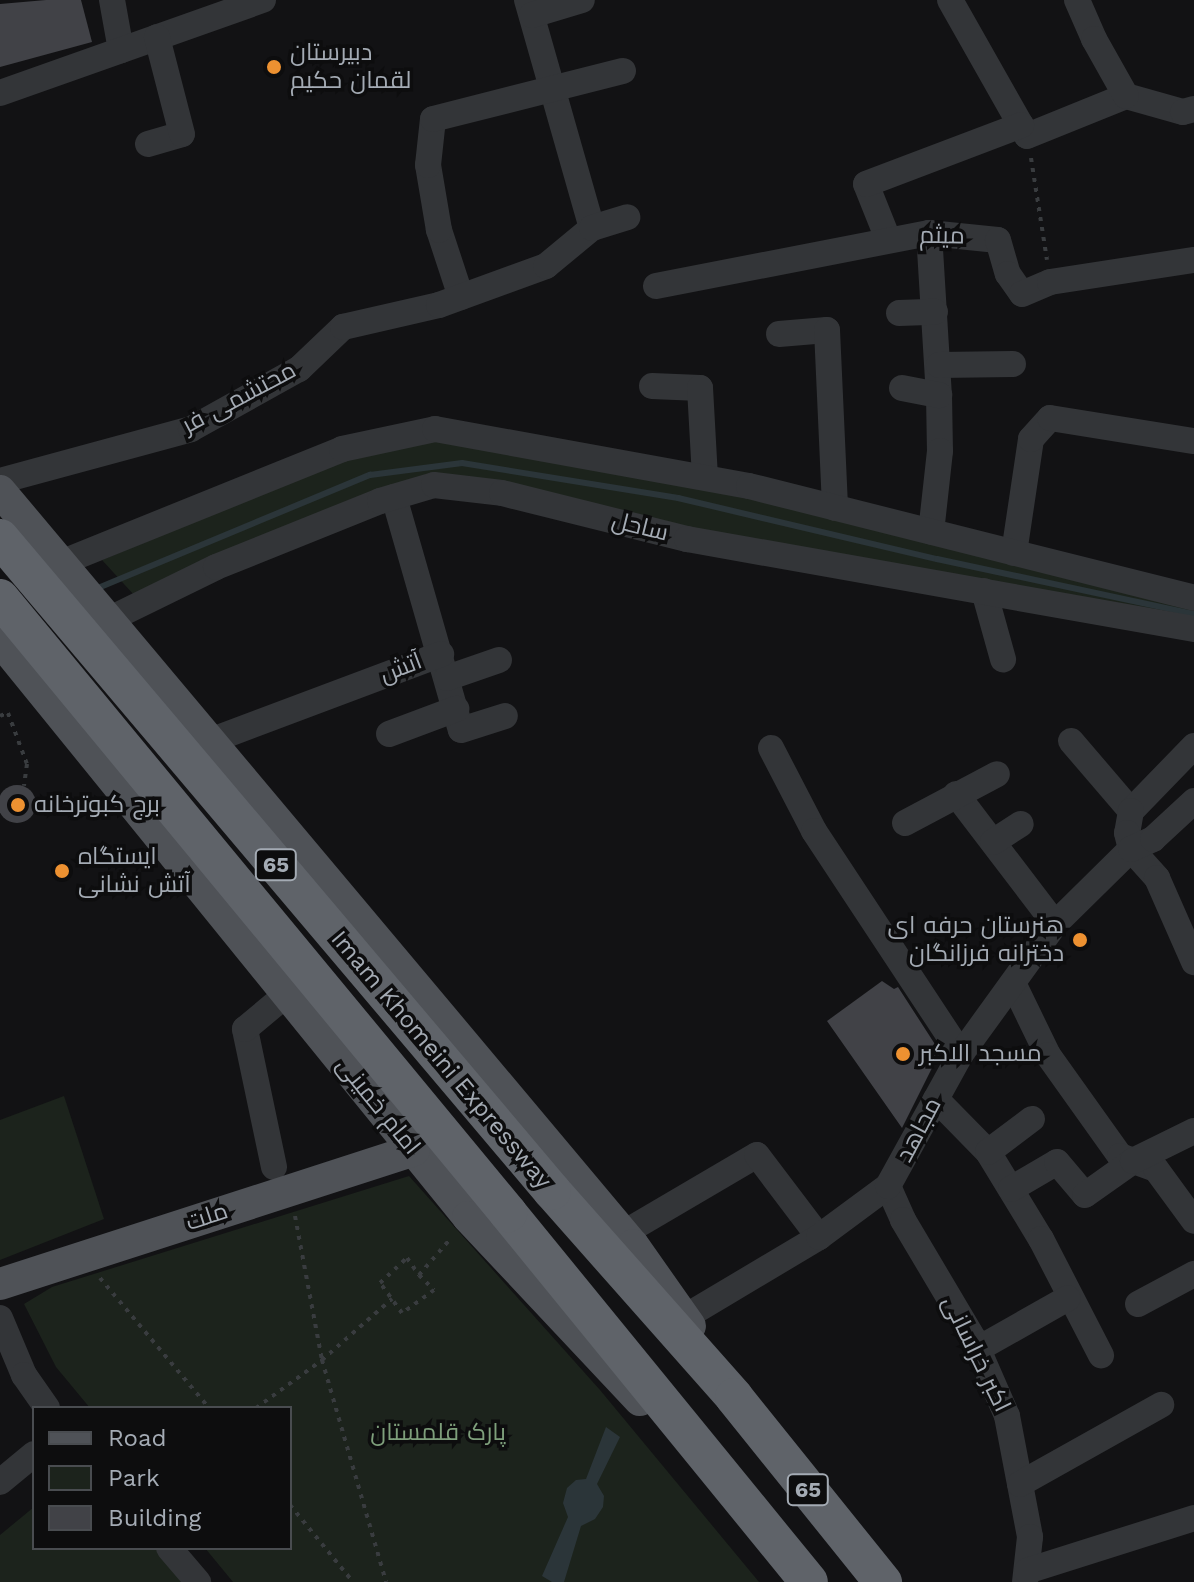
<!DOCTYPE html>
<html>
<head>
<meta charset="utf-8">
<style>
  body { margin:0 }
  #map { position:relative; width:1194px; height:1582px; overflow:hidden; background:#121214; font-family:"Work Sans",Cairo,sans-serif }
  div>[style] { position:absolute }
  .green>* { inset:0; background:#1c231c }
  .water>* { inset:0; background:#2b3539 }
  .stream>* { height:6px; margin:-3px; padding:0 3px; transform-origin:3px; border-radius:3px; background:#2b3539 }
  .building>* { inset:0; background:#414247 }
  .round { border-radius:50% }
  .path>* { height:4px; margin-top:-2px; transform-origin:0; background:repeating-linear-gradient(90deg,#393c3f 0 4px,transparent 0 10px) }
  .minor>* { height:26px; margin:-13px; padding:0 13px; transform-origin:13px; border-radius:13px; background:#333538 }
  .major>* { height:32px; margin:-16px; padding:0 16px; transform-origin:16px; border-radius:16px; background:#4f5257 }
  .highway>* { height:38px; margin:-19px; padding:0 19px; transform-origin:19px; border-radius:19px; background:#5f6369 }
  .highway-bridge>* { height:38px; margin:-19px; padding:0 19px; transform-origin:19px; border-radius:19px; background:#5f6369 }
  .dots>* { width:22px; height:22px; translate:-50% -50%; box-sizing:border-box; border:4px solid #0d0d0e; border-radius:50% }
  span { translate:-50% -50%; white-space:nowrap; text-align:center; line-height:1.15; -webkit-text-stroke:7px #0d0d0e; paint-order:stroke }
  .shield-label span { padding:2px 6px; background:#0d0d0e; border:2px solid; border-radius:6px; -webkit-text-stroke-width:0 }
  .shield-label { font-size:22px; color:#a4abb4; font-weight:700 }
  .poi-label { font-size:24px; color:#a4abb4 }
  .left { translate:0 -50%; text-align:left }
  .right { translate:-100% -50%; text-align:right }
  .street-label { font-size:24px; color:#a4abb4 }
  .park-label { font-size:24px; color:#7e9f7b }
  .legend { position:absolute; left:32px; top:1406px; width:260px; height:144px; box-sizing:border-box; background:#0d0d0e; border:2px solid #494c50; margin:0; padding:10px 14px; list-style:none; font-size:24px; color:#a4abb4 }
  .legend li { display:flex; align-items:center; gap:16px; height:40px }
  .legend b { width:40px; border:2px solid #494c50 }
</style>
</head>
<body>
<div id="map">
  <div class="green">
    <div style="clip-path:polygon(435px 439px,687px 483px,1194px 609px,1194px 621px,731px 536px,449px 478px,134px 595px,102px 560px,342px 460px)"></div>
    <div style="clip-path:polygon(64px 1096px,104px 1219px,0 1260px,0 1120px)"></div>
    <div style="clip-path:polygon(409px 1176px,600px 1390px,759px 1582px,233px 1582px,205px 1548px,290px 1548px,290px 1408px,90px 1408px,56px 1367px,24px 1304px,52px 1287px)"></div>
    <div style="clip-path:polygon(34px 1507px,34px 1548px,157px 1548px,185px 1582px,0 1582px,0 1535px)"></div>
  </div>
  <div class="water">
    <div style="clip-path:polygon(606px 1427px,620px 1437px,597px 1484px,604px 1496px,603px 1507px,595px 1519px,581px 1526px,564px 1582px,552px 1582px,542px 1576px,568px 1517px,563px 1503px,567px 1488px,576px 1480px,586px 1479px)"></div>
  </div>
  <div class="stream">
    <div style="left:98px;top:588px;width:295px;rotate:-22.6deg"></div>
    <div style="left:370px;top:475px;width:93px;rotate:-7.4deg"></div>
    <div style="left:462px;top:463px;width:219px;rotate:9.2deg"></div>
    <div style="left:678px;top:498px;width:266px;rotate:13.3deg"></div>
    <div style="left:937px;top:559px;width:263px;rotate:12.1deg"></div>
  </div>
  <div class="building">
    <div style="clip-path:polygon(46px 0,81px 0,92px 42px,0 67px,0 4px)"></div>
    <div class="round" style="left:-2px;top:785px;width:38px;height:38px"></div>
    <div style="clip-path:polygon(882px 981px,894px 989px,898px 987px,940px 1052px,902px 1128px,827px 1021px)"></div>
  </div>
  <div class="path">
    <div style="left:1031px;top:158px;width:103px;rotate:81.1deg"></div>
    <div style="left:0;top:716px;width:9px;rotate:-21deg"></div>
    <div style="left:8px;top:713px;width:54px;rotate:69.6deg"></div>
    <div style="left:27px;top:764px;width:22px;rotate:98deg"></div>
    <div style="left:295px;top:1216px;width:147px;rotate:79.4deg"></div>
    <div style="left:322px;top:1360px;width:231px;rotate:73.9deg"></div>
    <div style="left:419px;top:1275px;width:21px;rotate:45deg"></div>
    <div style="left:434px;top:1290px;width:39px;rotate:144deg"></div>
    <div style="left:402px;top:1313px;width:37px;rotate:-126deg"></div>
    <div style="left:380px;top:1283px;width:37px;rotate:-43deg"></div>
    <div style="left:407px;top:1258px;width:21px;rotate:55deg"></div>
    <div style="left:419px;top:1275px;width:49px;rotate:-49.1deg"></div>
    <div style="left:100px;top:1278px;width:170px;rotate:50deg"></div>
    <div style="left:256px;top:1408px;width:82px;rotate:-36deg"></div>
    <div style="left:322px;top:1360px;width:93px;rotate:-41.1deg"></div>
    <div style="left:290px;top:1505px;width:99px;rotate:50.7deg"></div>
  </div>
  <div class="minor">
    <div style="left:112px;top:0;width:51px;rotate:79.8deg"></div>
    <div style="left:527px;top:0;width:237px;rotate:74.1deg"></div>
    <div style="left:950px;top:0;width:156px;rotate:60.5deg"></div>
    <div style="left:1027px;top:136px;width:107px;rotate:-22deg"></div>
    <div style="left:1126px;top:96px;width:59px;rotate:15.7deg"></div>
    <div style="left:1183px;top:112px;width:11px;rotate:-15deg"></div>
    <div style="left:1077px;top:0;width:43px;rotate:66.4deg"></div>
    <div style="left:1094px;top:39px;width:65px;rotate:60.7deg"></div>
    <div style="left:532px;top:15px;width:52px;rotate:-16.7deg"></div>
    <div style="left:0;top:93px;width:279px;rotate:-19.5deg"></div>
    <div style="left:148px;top:144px;width:35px;rotate:-16deg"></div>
    <div style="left:182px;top:134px;width:100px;rotate:-104.5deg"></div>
    <div style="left:929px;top:233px;width:162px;rotate:86.5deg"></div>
    <div style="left:939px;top:395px;width:56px;rotate:89deg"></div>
    <div style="left:940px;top:451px;width:81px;rotate:96.3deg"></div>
    <div style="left:888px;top:239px;width:59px;rotate:-111.8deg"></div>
    <div style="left:866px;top:184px;width:166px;rotate:-20.8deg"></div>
    <div style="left:656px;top:286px;width:278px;rotate:-11deg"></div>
    <div style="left:929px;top:233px;width:69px;rotate:5.8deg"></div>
    <div style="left:998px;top:240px;width:35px;rotate:74deg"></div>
    <div style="left:1008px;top:274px;width:24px;rotate:55deg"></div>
    <div style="left:1022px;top:294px;width:30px;rotate:-23deg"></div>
    <div style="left:1050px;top:282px;width:146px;rotate:-8.7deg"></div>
    <div style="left:461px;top:297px;width:71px;rotate:-108.2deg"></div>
    <div style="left:439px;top:230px;width:66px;rotate:-99.6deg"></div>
    <div style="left:428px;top:165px;width:46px;rotate:-83.8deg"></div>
    <div style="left:433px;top:119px;width:196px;rotate:-14.2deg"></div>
    <div style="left:899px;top:313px;width:36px;rotate:-2deg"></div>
    <div style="left:779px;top:334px;width:48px;rotate:-4.8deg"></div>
    <div style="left:827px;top:330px;width:178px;rotate:87.4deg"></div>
    <div style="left:939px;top:365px;width:74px;rotate:-0.8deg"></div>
    <div style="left:652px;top:386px;width:48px;rotate:2.4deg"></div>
    <div style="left:700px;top:388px;width:89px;rotate:86.8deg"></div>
    <div style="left:902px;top:388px;width:38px;rotate:11deg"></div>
    <div style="left:0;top:481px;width:198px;rotate:-15.2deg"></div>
    <div style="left:191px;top:429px;width:124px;rotate:-29.1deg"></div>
    <div style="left:299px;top:369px;width:61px;rotate:-43.7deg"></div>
    <div style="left:343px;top:327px;width:98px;rotate:-12.9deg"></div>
    <div style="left:439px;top:305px;width:114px;rotate:-20deg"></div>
    <div style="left:546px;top:266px;width:60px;rotate:-39.6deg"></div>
    <div style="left:592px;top:228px;width:37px;rotate:-17deg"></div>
    <div style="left:394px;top:497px;width:242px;rotate:74deg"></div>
    <div style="left:461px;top:730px;width:46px;rotate:-17.7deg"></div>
    <div style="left:1014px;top:553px;width:115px;rotate:-81.5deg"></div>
    <div style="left:1031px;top:439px;width:28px;rotate:-48deg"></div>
    <div style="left:1050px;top:418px;width:146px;rotate:9.1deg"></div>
    <div style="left:63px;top:562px;width:301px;rotate:-22deg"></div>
    <div style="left:342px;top:449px;width:95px;rotate:-12.1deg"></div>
    <div style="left:435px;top:429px;width:319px;rotate:10.3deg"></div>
    <div style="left:749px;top:486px;width:459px;rotate:14.1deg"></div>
    <div style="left:984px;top:591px;width:71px;rotate:74.4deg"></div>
    <div style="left:108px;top:620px;width:120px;rotate:-26.1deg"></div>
    <div style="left:216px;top:567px;width:177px;rotate:-21.9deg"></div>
    <div style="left:380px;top:501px;width:56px;rotate:-16.5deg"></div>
    <div style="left:434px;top:485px;width:68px;rotate:6.7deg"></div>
    <div style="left:502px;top:493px;width:191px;rotate:14deg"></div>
    <div style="left:687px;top:539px;width:515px;rotate:10.07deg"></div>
    <div style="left:447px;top:678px;width:55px;rotate:-19.1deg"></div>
    <div style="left:389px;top:734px;width:72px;rotate:-20.5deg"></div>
    <div style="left:210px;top:741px;width:247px;rotate:-20.6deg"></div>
    <div style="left:1071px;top:741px;width:92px;rotate:49.4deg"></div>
    <div style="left:1194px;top:746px;width:91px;rotate:134.1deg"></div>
    <div style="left:1131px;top:811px;width:22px;rotate:100deg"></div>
    <div style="left:1127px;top:833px;width:16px;rotate:76deg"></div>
    <div style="left:1131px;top:849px;width:39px;rotate:48deg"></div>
    <div style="left:1157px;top:878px;width:92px;rotate:66.2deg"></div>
    <div style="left:771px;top:748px;width:93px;rotate:62.6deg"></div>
    <div style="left:814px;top:831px;width:267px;rotate:56.6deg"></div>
    <div style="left:956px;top:794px;width:163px;rotate:52.7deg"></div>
    <div style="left:905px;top:823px;width:104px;rotate:-28deg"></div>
    <div style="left:993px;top:842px;width:33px;rotate:-33deg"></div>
    <div style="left:1013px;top:983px;width:80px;rotate:64.1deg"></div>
    <div style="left:1048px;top:1055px;width:124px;rotate:54.5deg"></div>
    <div style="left:1120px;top:1156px;width:38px;rotate:20deg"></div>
    <div style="left:1156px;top:1169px;width:64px;rotate:53.8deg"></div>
    <div style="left:936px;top:1099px;width:74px;rotate:45.5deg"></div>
    <div style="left:988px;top:1152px;width:102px;rotate:58.7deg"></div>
    <div style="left:1041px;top:1239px;width:131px;rotate:62.7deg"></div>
    <div style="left:988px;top:1152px;width:55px;rotate:-36.9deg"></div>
    <div style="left:274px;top:1167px;width:141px;rotate:-101.9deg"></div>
    <div style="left:245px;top:1029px;width:55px;rotate:-39.8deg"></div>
    <div style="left:888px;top:1186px;width:37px;rotate:66deg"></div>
    <div style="left:903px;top:1220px;width:137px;rotate:59.3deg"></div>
    <div style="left:973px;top:1338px;width:85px;rotate:66.4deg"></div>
    <div style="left:1007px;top:1416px;width:123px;rotate:79.2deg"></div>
    <div style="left:1030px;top:1537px;width:45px;rotate:96.3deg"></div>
    <div style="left:1011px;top:1189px;width:53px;rotate:-30.4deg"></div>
    <div style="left:1057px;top:1162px;width:43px;rotate:49.7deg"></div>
    <div style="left:1085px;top:1195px;width:59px;rotate:-35.3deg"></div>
    <div style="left:1133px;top:1161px;width:68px;rotate:-26.2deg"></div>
    <div style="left:624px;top:1233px;width:154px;rotate:-30.4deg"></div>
    <div style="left:757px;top:1155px;width:103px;rotate:52.9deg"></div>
    <div style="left:1138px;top:1304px;width:64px;rotate:-28.2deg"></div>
    <div style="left:685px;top:1317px;width:156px;rotate:-30.8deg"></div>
    <div style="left:819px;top:1237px;width:86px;rotate:-36.5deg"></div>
    <div style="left:888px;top:1186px;width:151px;rotate:-61.1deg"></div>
    <div style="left:961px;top:1054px;width:160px;rotate:-54.1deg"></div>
    <div style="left:1055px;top:924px;width:107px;rotate:-44.6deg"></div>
    <div style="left:1131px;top:849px;width:24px;rotate:-24deg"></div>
    <div style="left:1153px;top:839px;width:56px;rotate:-42.8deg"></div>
    <div style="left:0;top:1318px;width:62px;rotate:67.2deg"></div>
    <div style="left:24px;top:1375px;width:40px;rotate:55.1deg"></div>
    <div style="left:978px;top:1349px;width:103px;rotate:-29.5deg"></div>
    <div style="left:0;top:1482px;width:44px;rotate:-39.5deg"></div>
    <div style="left:1020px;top:1484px;width:162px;rotate:-29.3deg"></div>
    <div style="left:169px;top:1548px;width:45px;rotate:49.5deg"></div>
    <div style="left:1027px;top:1571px;width:175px;rotate:-17.6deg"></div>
  </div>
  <div class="major">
    <div style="left:0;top:491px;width:984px;rotate:49.99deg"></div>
    <div style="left:633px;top:1245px;width:99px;rotate:54.9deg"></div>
    <div style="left:0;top:640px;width:743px;rotate:50.95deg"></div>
    <div style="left:468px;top:1217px;width:251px;rotate:46.8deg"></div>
    <div style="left:0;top:1284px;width:435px;rotate:-17.9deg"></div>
  </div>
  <div class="highway">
    <div style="left:552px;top:1191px;width:275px;rotate:48.5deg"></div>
    <div style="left:734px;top:1397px;width:238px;rotate:51.2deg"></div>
    <div style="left:508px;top:1213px;width:476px;rotate:50.8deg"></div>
  </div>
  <div class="highway-bridge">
    <div style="left:0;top:538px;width:855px;rotate:49.79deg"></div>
    <div style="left:0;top:598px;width:798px;rotate:50.44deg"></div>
  </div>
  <div class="dots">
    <div style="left:274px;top:67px;background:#ed9131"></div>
    <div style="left:18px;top:805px;background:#ed9131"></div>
    <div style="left:62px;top:871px;background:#ed9131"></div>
    <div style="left:1080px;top:940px;background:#ed9131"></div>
    <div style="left:903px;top:1054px;background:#ed9131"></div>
  </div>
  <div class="shield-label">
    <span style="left:276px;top:865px">65</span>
    <span style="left:808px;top:1490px">65</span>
  </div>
  <div class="poi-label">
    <span class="left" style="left:290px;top:67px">دبیرستان<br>لقمان حکیم</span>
    <span class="left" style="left:34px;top:805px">برج کبوترخانه</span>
    <span class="left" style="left:78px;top:871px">ایستگاه<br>آتش نشانی</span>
    <span class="right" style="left:1064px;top:940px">هنرستان حرفه ای<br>دخترانه فرزانگان</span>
    <span class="left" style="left:919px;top:1054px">مسجد الاکبر</span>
  </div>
  <div class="street-label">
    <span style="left:942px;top:236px;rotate:1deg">میثم</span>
    <span style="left:239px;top:398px;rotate:-28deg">محتشمی فر</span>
    <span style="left:640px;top:527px;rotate:14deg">ساحل</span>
    <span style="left:401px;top:668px;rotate:-21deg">آتش</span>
    <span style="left:441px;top:1060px;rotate:50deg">Imam Khomeini Expressway</span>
    <span style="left:378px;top:1106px;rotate:51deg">امام خمینی</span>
    <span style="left:919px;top:1130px;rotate:-62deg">مجاهد</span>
    <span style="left:207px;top:1217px;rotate:-18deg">ملت</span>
    <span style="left:976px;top:1354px;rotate:64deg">اکبر خراسانی</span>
  </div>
  <div class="park-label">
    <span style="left:438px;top:1433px">پارک قلمستان</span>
  </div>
  <ul class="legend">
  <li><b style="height:10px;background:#4f5257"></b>Road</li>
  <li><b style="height:22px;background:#1c231c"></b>Park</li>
  <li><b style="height:22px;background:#414247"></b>Building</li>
  </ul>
</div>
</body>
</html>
